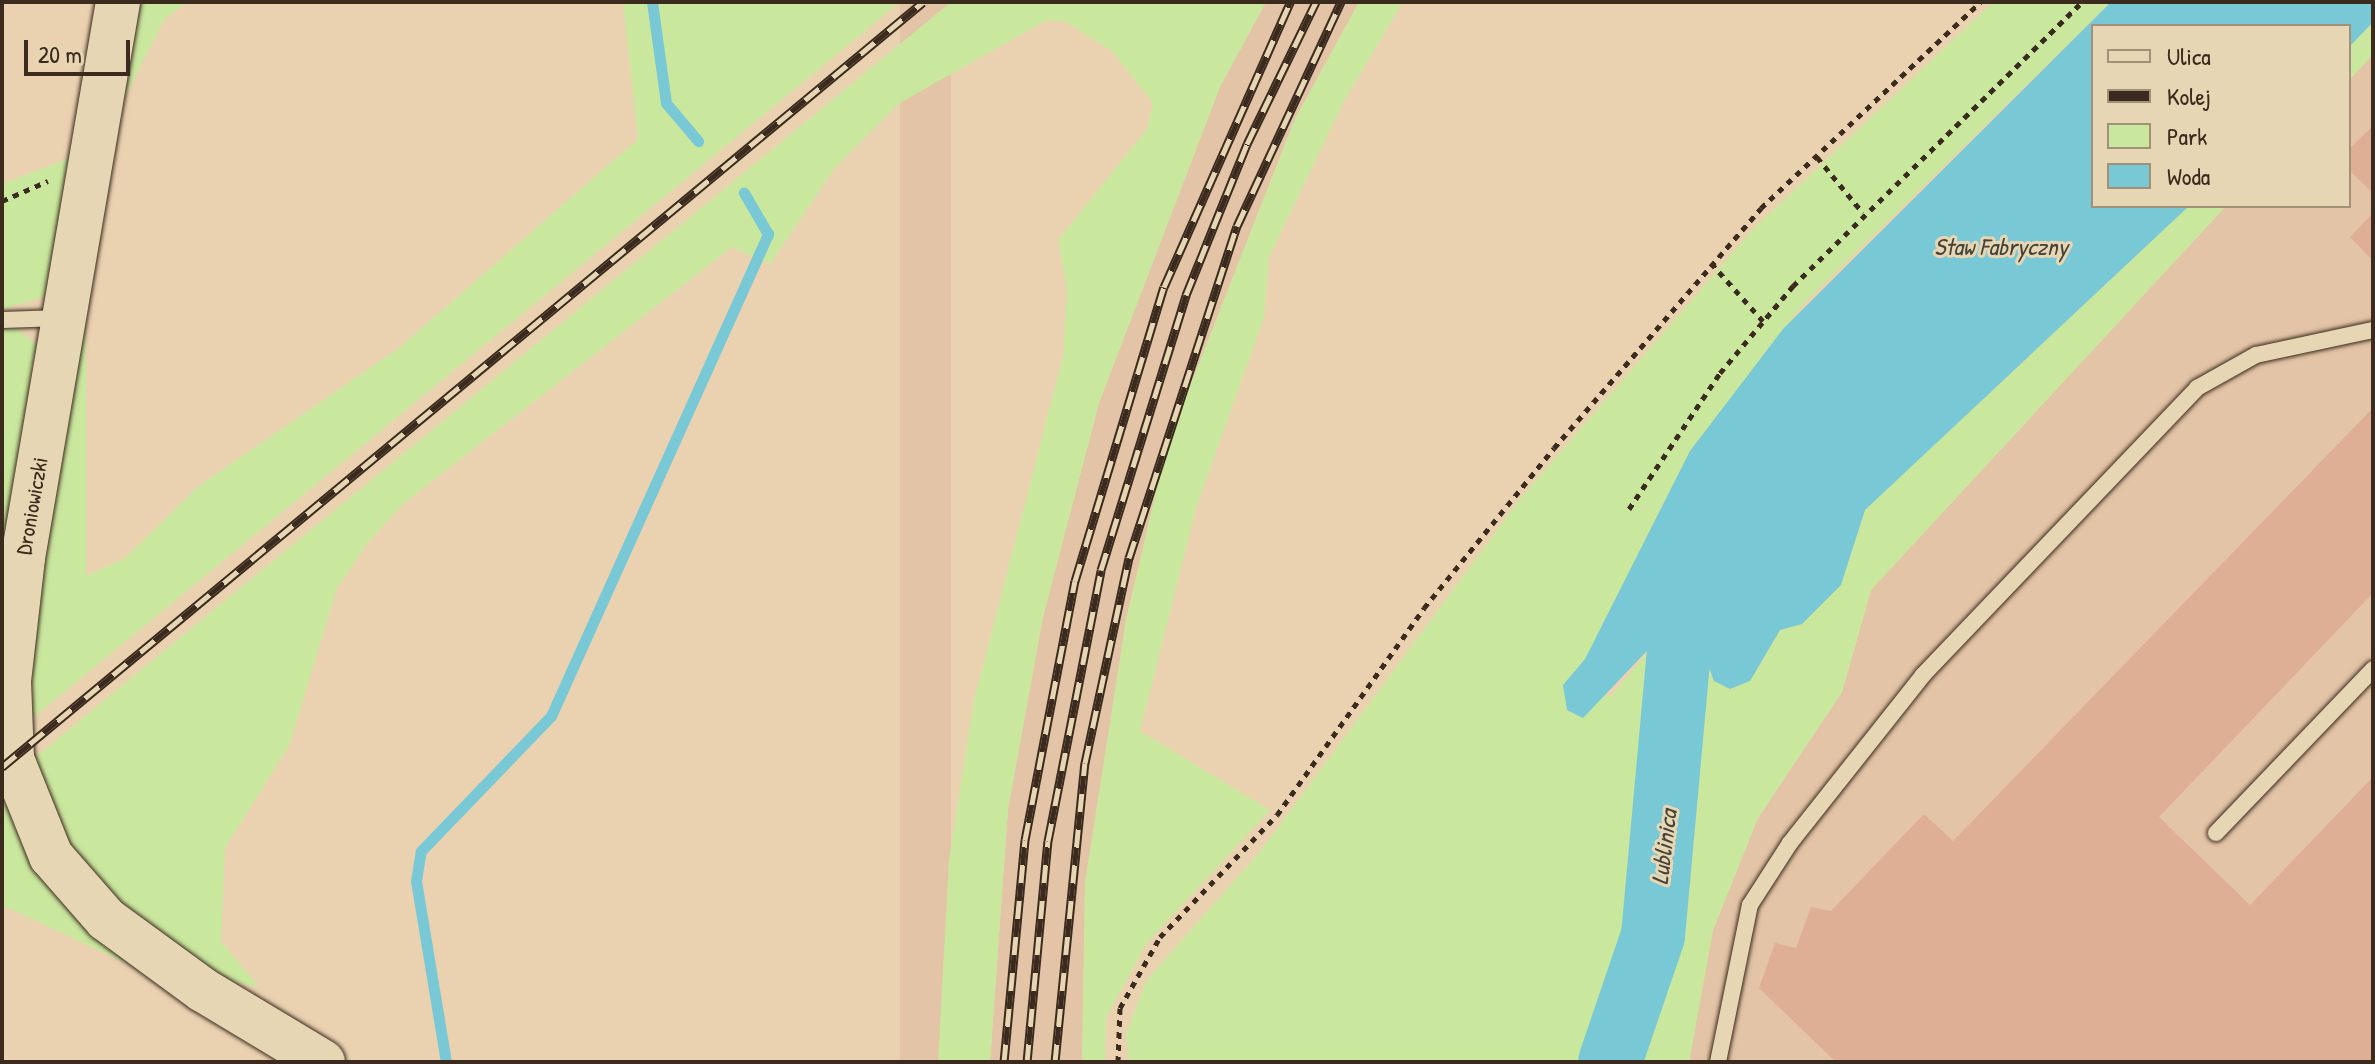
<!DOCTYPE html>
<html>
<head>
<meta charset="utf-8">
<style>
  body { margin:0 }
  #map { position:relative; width:2375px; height:1064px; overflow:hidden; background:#ead2b1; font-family:"Patrick Hand",sans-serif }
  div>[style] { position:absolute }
  .built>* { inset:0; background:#e3c4a6; transform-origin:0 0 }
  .green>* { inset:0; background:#cae79e }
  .water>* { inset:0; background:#79c8d5 }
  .stream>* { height:11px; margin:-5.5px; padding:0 5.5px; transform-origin:5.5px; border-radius:5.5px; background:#79c8d5 }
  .river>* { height:64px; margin:-32px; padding:0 32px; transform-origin:32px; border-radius:32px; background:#79c8d5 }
  .building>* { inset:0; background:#deae95 }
  .path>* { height:5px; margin-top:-2.5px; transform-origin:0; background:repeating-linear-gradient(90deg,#3b2a1e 0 6px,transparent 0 12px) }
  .roads { filter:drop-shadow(0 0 2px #3b2a1e) drop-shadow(0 0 2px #3b2a1e) }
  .lane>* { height:16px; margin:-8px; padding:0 8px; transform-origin:8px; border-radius:8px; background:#e7d6b3 }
  .secondary>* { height:44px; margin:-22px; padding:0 22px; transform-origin:22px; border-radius:22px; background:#e7d6b3 }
  .rail>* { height:9px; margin-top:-4.5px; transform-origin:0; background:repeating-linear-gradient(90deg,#e7d6b3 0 18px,#3b2a1e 0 36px); box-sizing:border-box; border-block:2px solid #3b2a1e }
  span { translate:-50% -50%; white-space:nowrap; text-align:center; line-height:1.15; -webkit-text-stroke:6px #e7d6b3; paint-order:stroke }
  .street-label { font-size:22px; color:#3b2a1e }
  .water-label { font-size:24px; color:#444239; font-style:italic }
  .frame { position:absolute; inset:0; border:4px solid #3b2a1e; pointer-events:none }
  .legend { position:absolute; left:2091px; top:24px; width:260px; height:184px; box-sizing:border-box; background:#e7d6b3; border:2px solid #a29177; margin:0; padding:10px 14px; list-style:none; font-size:24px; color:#3b2a1e }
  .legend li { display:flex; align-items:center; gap:16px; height:40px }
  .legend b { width:40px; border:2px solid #a29177 }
  .scale { position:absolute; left:24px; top:40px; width:106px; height:36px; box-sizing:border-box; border:4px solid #3b2a1e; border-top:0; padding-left:10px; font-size:24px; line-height:28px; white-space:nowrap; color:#3b2a1e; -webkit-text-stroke:6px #e7d6b3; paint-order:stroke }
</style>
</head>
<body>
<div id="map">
  <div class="built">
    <div style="left:900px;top:2px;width:51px;height:1131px"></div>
    <div style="clip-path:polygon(1266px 2px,1359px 2px,1295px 119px,1167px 445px,1126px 620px,1085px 883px,1082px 1062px,990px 1062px,1008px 809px,1043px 617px,1099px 403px,1220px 87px)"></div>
    <div style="clip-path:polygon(2373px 55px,2373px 1062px,1689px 1062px,1713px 930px,1758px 818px,1842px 692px,1871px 590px,2226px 206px,2349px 206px,2349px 80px)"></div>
  </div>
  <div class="green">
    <div style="clip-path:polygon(140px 2px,187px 2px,164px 20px,125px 97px)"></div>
    <div style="clip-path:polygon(623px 2px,900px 2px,28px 722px,25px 649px,86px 296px,86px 576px,125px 558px,199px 486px,400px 347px,638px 139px)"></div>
    <div style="clip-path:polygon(951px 2px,1266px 2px,1220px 87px,1099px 403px,1043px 617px,1008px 809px,990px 1062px,938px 1062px,949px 860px,974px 700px,1063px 356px,1067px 289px,1058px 240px,1147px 129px,1153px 103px,1112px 51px,1066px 22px,1047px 20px,898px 104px,835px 168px,770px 264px,732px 247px,403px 504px,367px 544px,337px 588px,289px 746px,225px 848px,221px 941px,259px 987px,216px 978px,123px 909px,66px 840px,33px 759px)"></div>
    <div style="clip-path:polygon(1359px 2px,1403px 2px,1344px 101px,1269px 257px,1264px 317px,1196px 508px,1140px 731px,1270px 810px,1146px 944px,1106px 1018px,1105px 1062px,1082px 1062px,1085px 883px,1126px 620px,1167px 445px,1295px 119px)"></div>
    <div style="clip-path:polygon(1993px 2px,2111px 2px,1803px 304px,1690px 451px,1585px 659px,1563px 685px,1611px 696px,1663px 634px,1681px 626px,1698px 638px,1714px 681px,1750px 681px,1780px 630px,1802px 624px,1841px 585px,1865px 510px,2189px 206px,2226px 206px,1871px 590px,1842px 692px,1758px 818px,1713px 930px,1689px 1062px,1129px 1062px,1126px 1034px,1146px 981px,1262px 849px,1520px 499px,1753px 229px)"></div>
    <div style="clip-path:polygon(2373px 22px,2373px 55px,2349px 80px,2349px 47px)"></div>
    <div style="clip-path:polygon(72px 157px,51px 295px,2px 309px,2px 184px)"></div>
    <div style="clip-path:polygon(13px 326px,42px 349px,2px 571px,2px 328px)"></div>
    <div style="clip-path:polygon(2px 788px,69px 907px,128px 964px,2px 905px)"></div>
  </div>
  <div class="water">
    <div style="clip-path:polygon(2111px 2px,2373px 2px,2373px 22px,2349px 47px,2349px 26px,2093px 26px,2093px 206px,2189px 206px,1865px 510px,1841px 585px,1802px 624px,1780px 630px,1750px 681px,1730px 689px,1714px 681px,1698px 638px,1681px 626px,1663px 634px,1583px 718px,1567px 710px,1563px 685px,1585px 659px,1690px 451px,1783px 329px)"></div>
  </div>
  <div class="stream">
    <div style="left:652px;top:2px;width:102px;rotate:82.1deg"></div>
    <div style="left:666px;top:103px;width:50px;rotate:49.9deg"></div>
    <div style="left:446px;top:1062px;width:183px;rotate:-99.4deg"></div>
    <div style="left:416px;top:881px;width:30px;rotate:-81deg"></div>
    <div style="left:421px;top:851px;width:187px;rotate:-46.1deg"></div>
    <div style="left:551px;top:716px;width:529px;rotate:-65.76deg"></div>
    <div style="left:768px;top:234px;width:48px;rotate:-120.3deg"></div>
  </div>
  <div class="river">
    <div style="left:1610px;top:1062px;width:133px;rotate:-71.2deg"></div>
    <div style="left:1653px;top:936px;width:311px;rotate:-84.8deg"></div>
    <div style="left:1681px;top:626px;width:89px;rotate:-61.1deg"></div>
  </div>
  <div class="building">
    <div style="clip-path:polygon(2373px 126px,2373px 193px,2349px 170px,2349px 149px)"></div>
    <div style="clip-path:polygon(2371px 215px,2373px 217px,2373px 261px,2350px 237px)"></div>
    <div style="clip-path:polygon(2373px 408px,2373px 593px,2159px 817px,2250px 905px,2373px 777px,2373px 1062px,1836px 1062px,1759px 988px,1775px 943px,1796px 948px,1811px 907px,1831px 911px,1924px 814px,1953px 841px)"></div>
  </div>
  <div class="path">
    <div style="left:1817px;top:157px;width:72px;rotate:50.6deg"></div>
    <div style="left:2px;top:201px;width:50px;rotate:-23.5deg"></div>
    <div style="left:1711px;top:263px;width:78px;rotate:48.1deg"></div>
    <div style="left:1629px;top:509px;width:164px;rotate:-56.2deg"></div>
    <div style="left:1720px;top:373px;width:114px;rotate:-50deg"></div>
    <div style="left:1793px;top:286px;width:405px;rotate:-44.5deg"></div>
    <div style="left:1118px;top:1062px;width:54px;rotate:-87.9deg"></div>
    <div style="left:1120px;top:1008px;width:81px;rotate:-60.6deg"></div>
    <div style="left:1160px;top:937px;width:169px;rotate:-46.2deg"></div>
    <div style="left:1277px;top:815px;width:254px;rotate:-54.6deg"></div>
    <div style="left:1424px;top:608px;width:206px;rotate:-50.9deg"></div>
    <div style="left:1554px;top:448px;width:317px;rotate:-49.2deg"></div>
    <div style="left:1761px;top:208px;width:301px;rotate:-43.2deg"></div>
  </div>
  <div class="roads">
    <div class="lane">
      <div style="left:2px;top:320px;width:59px;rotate:-1.9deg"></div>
      <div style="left:2216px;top:833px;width:227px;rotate:-46.2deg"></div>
      <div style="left:1718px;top:1062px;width:160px;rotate:-78.5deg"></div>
      <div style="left:1750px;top:905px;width:74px;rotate:-57.2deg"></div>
      <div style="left:1790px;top:843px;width:214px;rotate:-51.6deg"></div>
      <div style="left:1923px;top:675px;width:397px;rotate:-46.3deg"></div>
      <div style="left:2197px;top:388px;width:68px;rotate:-29.2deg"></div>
      <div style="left:2256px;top:355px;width:120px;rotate:-12.1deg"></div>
    </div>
    <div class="secondary">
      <div style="left:118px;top:2px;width:564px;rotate:99.7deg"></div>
      <div style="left:23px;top:558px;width:124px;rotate:96.5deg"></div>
      <div style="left:9px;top:681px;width:78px;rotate:87.8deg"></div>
      <div style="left:12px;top:759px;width:105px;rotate:68.1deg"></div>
      <div style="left:51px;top:856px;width:84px;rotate:48.9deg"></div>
      <div style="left:106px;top:919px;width:120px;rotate:36.2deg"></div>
      <div style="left:203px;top:990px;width:140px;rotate:31deg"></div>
    </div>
  </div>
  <div class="rail">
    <div style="left:2px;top:767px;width:1197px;rotate:-39.71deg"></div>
    <div style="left:1004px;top:1062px;width:223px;rotate:-84.6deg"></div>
    <div style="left:1025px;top:840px;width:264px;rotate:-79.1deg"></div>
    <div style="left:1075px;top:581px;width:307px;rotate:-73.2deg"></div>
    <div style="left:1164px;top:287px;width:312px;rotate:-66.1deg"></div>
    <div style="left:1027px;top:1062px;width:222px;rotate:-84.6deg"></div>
    <div style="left:1048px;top:841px;width:276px;rotate:-78.9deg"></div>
    <div style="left:1101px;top:570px;width:288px;rotate:-72.8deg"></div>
    <div style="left:1186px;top:295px;width:163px;rotate:-68deg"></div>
    <div style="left:1247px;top:144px;width:158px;rotate:-64.1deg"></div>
    <div style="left:1055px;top:1062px;width:301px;rotate:-84.3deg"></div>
    <div style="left:1085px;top:763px;width:210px;rotate:-77.9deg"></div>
    <div style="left:1129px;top:558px;width:349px;rotate:-72deg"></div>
    <div style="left:1237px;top:226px;width:247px;rotate:-65.1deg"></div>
  </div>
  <div class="street-label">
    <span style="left:32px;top:506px;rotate:-80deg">Droniowiczki</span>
  </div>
  <div class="water-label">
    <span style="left:2001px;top:247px">Staw Fabryczny</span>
    <span style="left:1664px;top:847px;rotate:-83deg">Lublinica</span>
  </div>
  <div class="frame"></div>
  <ul class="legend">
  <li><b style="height:10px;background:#e7d6b3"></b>Ulica</li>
  <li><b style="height:10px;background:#3b2a1e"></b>Kolej</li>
  <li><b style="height:22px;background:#cae79e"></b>Park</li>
  <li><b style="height:22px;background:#79c8d5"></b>Woda</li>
  </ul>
  <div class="scale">20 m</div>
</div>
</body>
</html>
